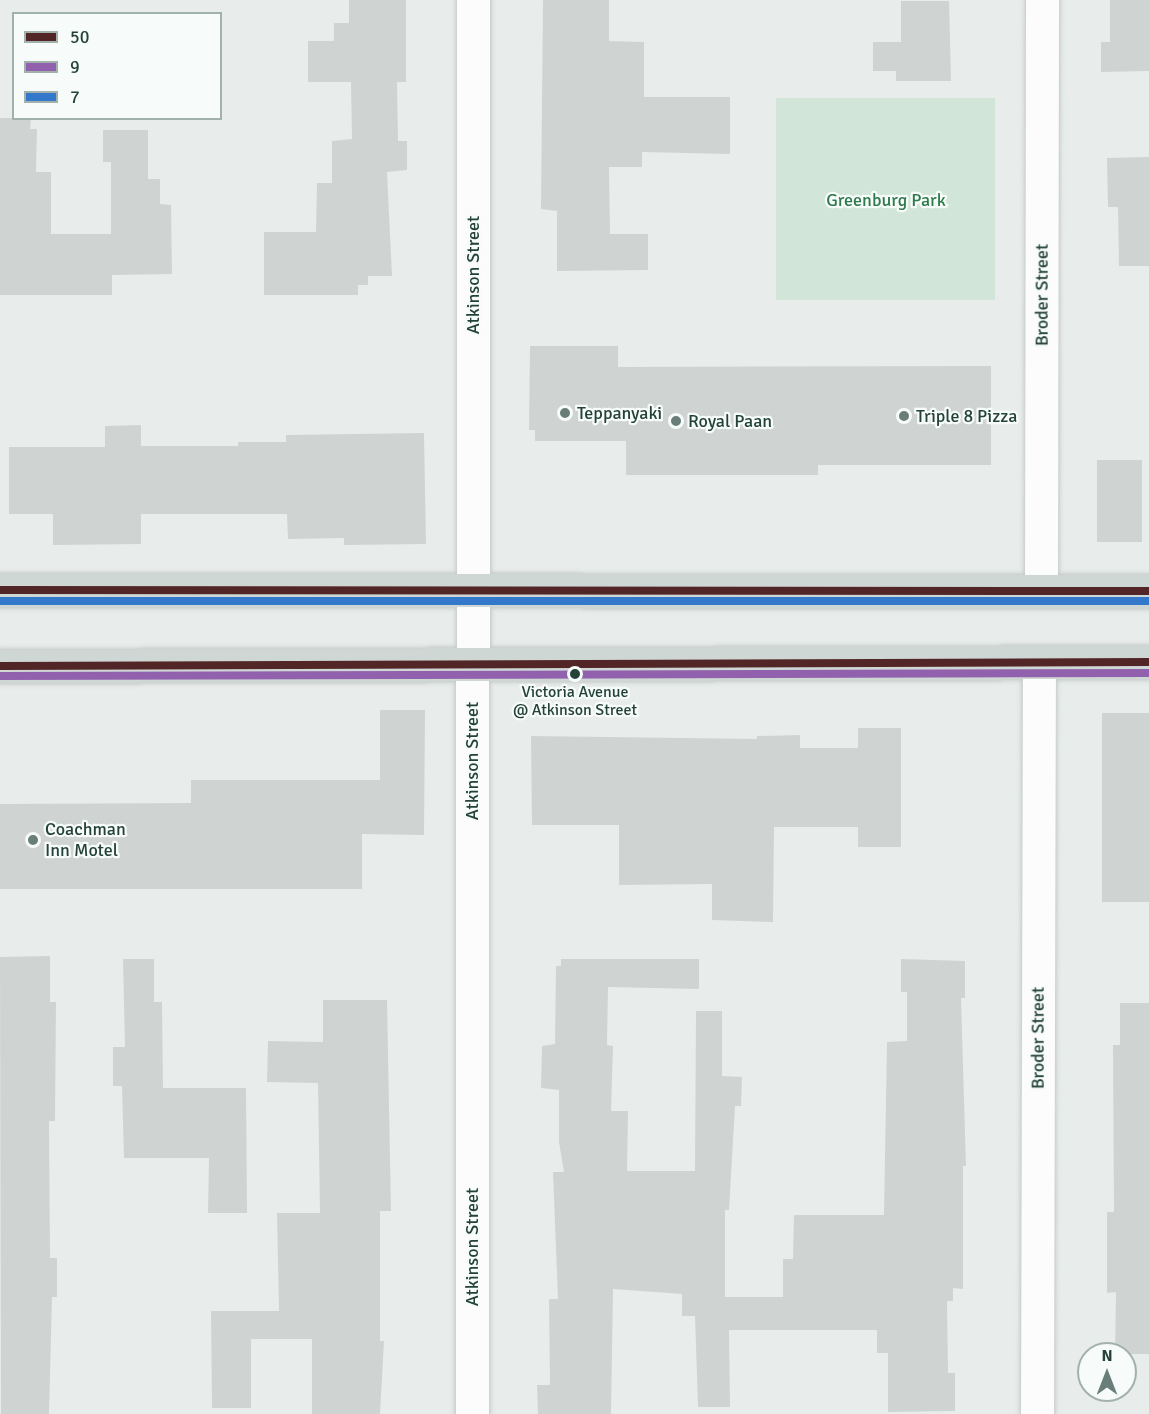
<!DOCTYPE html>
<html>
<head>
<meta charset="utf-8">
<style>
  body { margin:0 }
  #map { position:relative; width:1149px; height:1414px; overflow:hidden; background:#e8edeb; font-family:Signika,sans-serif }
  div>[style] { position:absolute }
  .green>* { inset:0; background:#d1e6d8; transform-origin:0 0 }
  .building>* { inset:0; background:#cfd4d2; transform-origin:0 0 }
  .roads { filter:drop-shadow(0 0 2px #c5cac8) drop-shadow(0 0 2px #c5cac8) }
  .minor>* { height:33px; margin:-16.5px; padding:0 16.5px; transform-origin:16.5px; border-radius:16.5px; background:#fcfcfc }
  .major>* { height:33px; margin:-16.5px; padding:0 16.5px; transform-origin:16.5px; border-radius:16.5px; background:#cfd7d5 }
  .bus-1>* { height:8px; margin:-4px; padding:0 4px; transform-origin:4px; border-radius:4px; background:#522626 }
  .bus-2>* { height:8px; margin:-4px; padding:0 4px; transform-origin:4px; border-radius:4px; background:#9161ad }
  .bus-3>* { height:8px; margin:-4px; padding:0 4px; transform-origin:4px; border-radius:4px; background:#3478cb }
  .dots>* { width:16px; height:16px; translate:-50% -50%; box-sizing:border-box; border:3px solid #f7fbf9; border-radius:50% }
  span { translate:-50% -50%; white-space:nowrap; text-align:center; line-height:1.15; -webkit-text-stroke:4.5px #f7fbf9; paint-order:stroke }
  .bus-label { font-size:16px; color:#24423a }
  .park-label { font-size:18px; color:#2d7a4b }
  .street-label { font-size:18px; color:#24423a }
  .poi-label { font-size:18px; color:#24423a }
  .left { translate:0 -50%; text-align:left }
  .legend { position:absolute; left:12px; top:12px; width:210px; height:108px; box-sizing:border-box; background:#f7fbf9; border:2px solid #a3b1ad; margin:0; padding:8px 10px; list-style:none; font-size:18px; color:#24423a }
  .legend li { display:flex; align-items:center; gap:12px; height:30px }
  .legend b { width:30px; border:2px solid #a3b1ad }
  .north { position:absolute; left:1077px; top:1342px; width:60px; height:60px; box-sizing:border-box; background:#f7fbf9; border:2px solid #a3b1ad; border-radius:50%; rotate:0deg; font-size:16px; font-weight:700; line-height:24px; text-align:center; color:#24423a }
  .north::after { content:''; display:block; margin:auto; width:21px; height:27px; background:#697e78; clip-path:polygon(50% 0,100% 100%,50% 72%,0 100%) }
</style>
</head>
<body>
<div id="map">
  <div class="green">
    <div style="left:995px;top:98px;width:202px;height:219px;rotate:90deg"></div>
  </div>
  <div class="building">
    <div style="clip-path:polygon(349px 0,406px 0,406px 82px,397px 82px,398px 141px,407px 141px,407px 170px,387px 172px,392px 276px,368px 276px,368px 285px,358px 285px,358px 295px,264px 295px,264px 232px,316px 232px,317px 183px,332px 183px,332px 141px,352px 139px,351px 82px,308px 82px,308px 41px,334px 41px,334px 23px,349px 23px)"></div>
    <div style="clip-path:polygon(543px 0,609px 0,609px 41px,644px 42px,644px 97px,730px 97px,730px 154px,642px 152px,642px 167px,609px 167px,610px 234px,648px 234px,648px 270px,557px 271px,557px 211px,541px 209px)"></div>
    <div style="clip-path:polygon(1110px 0,1149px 0,1149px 71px,1101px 72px,1101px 42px,1110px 42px)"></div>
    <div style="clip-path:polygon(901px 1px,949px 1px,951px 81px,896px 81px,896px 71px,873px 71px,873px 42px,901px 42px)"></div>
    <div style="clip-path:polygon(0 118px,31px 118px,30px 129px,37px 129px,36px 172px,51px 172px,51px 234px,111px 234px,111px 162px,103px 162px,103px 130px,148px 130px,148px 179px,160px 179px,160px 204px,171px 205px,172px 274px,112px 275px,112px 295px,0 295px)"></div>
    <div style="clip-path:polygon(1149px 157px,1149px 266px,1119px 266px,1118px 207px,1108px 207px,1107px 158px)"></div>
    <div style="clip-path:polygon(530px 346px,618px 346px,618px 367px,991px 366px,991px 465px,818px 465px,818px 475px,626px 475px,626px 441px,535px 441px,535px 430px,529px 430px)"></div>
    <div style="clip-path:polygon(141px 425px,141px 446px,238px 446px,238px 442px,286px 442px,286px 435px,424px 433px,426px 544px,344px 545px,344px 538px,288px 539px,287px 514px,141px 514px,141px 544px,53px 545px,53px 514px,9px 514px,9px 447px,105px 447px,105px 426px)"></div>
    <div style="left:1097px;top:460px;width:45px;height:82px"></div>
    <div style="clip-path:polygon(380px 710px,425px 710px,424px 835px,362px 834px,362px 889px,0 889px,0 804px,191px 803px,191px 780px,380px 780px)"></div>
    <div style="left:1102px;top:713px;width:47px;height:189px"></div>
    <div style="clip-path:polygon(858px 728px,901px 728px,901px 847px,858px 847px,858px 827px,774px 827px,773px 922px,712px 920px,712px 884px,619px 885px,619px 825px,532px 825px,531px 736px,757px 739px,757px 736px,800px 735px,800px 748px,858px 748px)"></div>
    <div style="clip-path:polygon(50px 956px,50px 1002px,56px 1002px,55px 1121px,49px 1121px,50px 1258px,57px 1258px,57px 1297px,52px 1297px,49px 1414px,1px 1414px,0 957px)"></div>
    <div style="clip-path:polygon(123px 959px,154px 959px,154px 1002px,162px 1002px,163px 1088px,246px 1088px,247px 1213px,208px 1213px,209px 1158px,124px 1158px,122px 1086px,113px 1086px,113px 1047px,125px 1047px)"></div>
    <div style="clip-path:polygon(561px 959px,699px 959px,699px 989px,608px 987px,607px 1045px,613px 1046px,611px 1111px,628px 1111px,627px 1171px,695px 1171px,696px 1011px,722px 1011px,722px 1076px,742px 1077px,741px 1106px,735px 1106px,729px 1210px,725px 1210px,725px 1297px,783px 1297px,783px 1259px,793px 1259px,794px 1215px,884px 1215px,887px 1042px,907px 1041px,907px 992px,901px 992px,901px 959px,965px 961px,965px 998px,961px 998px,966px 1166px,963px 1166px,963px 1289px,953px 1288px,953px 1301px,947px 1301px,948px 1373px,955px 1373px,955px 1411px,888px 1412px,888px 1353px,877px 1353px,877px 1330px,729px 1330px,730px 1407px,698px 1407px,695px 1316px,682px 1316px,682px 1294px,613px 1289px,611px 1414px,538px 1414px,537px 1385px,550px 1385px,549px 1299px,558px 1299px,553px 1172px,564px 1172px,559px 1142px,559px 1090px,541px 1088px,542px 1046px,555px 1044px,556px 966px,561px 966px)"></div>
    <div style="clip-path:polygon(323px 1000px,387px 1000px,391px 1211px,380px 1211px,380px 1341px,384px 1341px,380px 1414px,312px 1414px,312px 1339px,251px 1339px,251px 1408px,212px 1408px,211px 1311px,279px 1311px,277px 1213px,320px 1213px,318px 1083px,267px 1082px,268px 1041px,323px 1042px)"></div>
    <div style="clip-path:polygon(1120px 1003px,1149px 1003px,1149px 1354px,1115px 1354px,1116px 1292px,1107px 1293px,1107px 1212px,1114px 1212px,1113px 1045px,1120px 1045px)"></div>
  </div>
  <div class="roads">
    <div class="minor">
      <div style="left:1041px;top:591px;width:591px;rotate:-89.9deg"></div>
      <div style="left:472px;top:1414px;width:1414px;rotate:-89.96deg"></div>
      <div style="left:1037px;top:1414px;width:751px;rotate:-89.85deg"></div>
    </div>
    <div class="major">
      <div style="left:0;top:590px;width:1149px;rotate:0.05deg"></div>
      <div style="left:0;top:666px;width:1149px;rotate:-0.2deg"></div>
    </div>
  </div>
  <div class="bus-1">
    <div style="left:0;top:590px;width:1149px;rotate:0.05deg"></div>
    <div style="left:0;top:666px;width:1149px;rotate:-0.2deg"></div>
  </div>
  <div class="bus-2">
    <div style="left:0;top:676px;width:1149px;rotate:-0.15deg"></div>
  </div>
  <div class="bus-3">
    <div style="left:0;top:601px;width:1149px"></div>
  </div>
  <div class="dots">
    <div style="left:565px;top:413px;background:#697e78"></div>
    <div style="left:904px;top:416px;background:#697e78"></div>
    <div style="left:676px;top:421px;background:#697e78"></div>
    <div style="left:575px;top:674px;background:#24423a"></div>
    <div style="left:33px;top:840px;background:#697e78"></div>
  </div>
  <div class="bus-label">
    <span style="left:575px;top:701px">Victoria Avenue<br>@ Atkinson Street</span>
  </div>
  <div class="park-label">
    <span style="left:886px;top:200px">Greenburg Park</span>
  </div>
  <div class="street-label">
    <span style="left:473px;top:275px;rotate:-90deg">Atkinson Street</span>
    <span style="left:1042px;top:295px;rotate:-90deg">Broder Street</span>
    <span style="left:472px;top:761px;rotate:-90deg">Atkinson Street</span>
    <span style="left:1038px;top:1038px;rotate:-90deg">Broder Street</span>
    <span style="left:472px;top:1247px;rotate:-90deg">Atkinson Street</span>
  </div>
  <div class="poi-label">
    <span class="left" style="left:577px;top:413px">Teppanyaki</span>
    <span class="left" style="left:916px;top:416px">Triple 8 Pizza</span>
    <span class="left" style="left:688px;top:421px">Royal Paan</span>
    <span class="left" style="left:45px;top:840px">Coachman<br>Inn Motel</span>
  </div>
  <ul class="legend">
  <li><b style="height:8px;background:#522626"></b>50</li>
  <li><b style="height:8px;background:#9161ad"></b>9</li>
  <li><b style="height:8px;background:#3478cb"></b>7</li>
  </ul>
  <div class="north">N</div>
</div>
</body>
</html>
